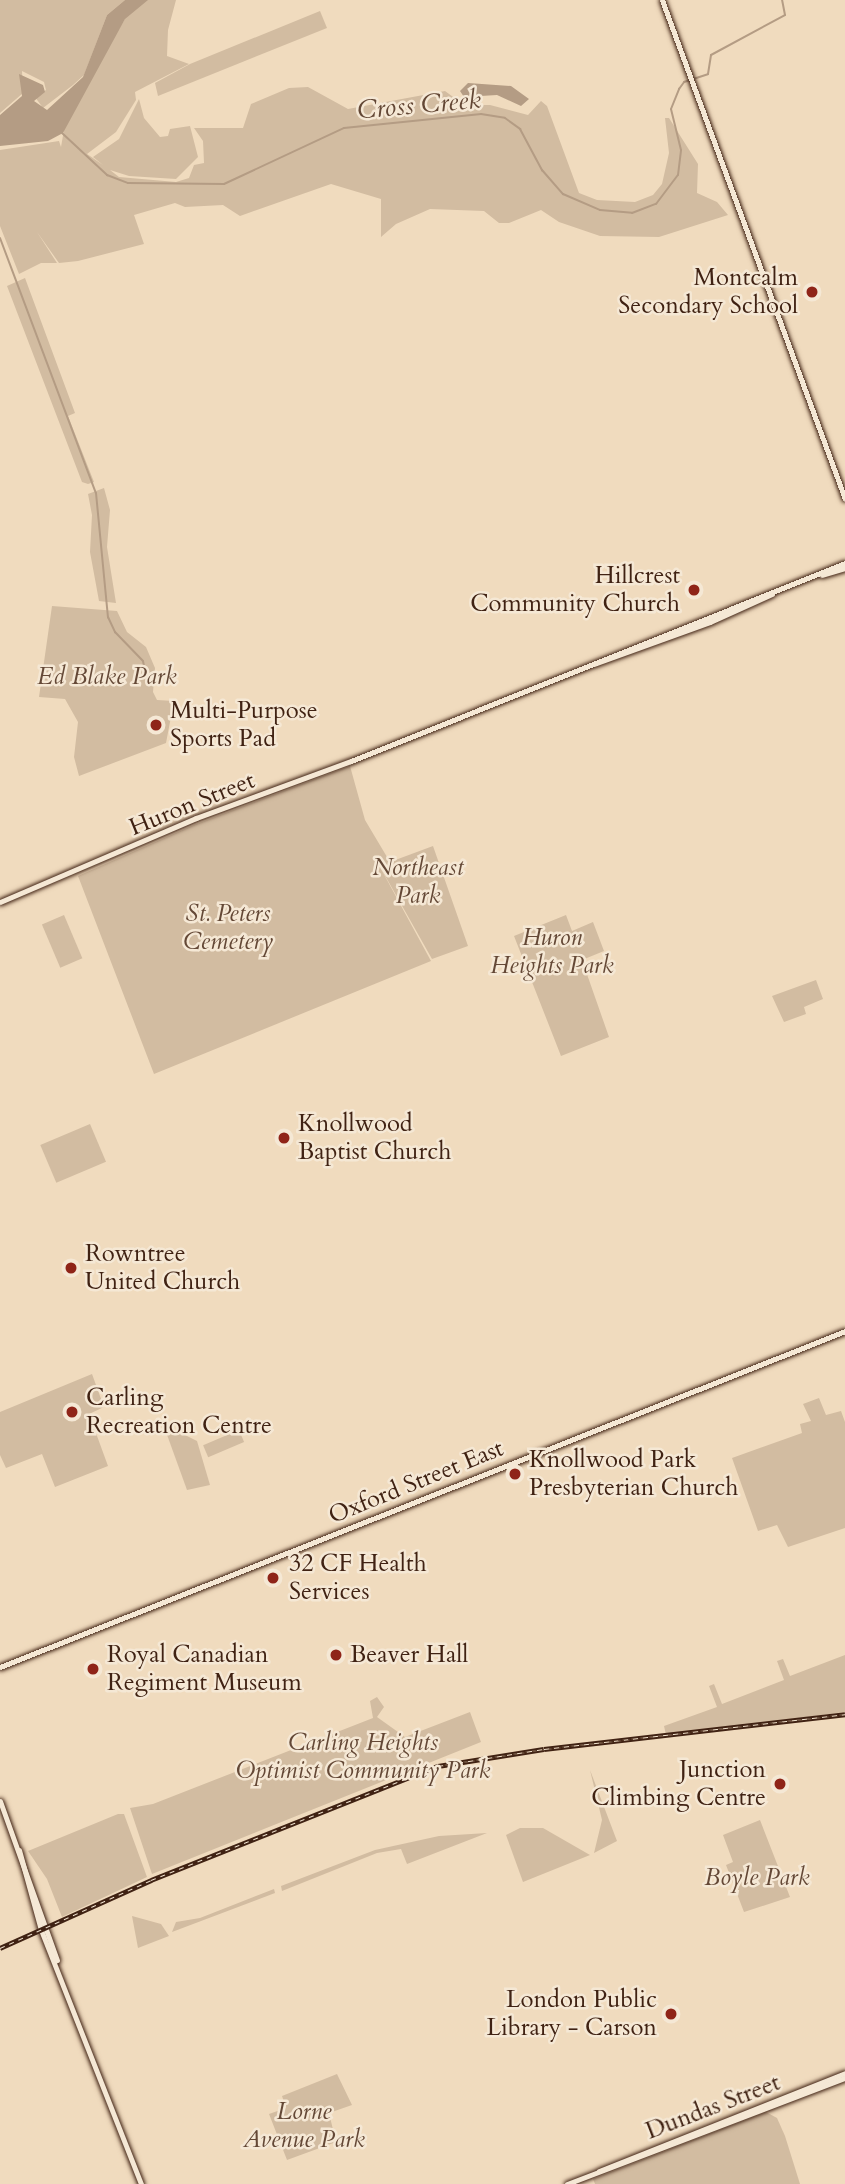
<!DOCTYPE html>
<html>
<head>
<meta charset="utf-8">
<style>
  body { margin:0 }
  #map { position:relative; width:845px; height:2184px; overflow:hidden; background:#f0dbbe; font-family:Cardo,serif }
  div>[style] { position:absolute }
  .green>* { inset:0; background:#d2bca1; transform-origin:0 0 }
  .water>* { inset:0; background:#b49c84 }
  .stream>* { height:2px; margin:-1px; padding:0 1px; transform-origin:1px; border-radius:1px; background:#b49c84 }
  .roads { filter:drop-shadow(0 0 2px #402213) drop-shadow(0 0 2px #402213) }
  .secondary>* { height:5px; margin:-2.5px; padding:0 2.5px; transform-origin:2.5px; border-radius:2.5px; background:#f5e8d5 }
  .rail>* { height:4.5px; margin-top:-2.25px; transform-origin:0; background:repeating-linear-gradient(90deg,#f5e8d5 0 5px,#402213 0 10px); box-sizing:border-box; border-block:2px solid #402213 }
  .dots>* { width:19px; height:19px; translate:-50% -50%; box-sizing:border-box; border:4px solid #f5e8d5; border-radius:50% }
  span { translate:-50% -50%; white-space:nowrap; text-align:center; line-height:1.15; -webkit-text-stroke:5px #f5e8d5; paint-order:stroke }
  .poi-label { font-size:24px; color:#402213 }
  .right { translate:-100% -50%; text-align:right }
  .left { translate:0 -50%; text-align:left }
  .park-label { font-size:24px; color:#644836; font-style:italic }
  .street-label { font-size:24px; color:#402213 }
  .water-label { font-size:26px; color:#634735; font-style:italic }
</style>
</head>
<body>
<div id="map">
  <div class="green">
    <div style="clip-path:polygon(0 0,125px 0,107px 15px,84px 75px,73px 85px,43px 108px,35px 97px,46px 90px,44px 82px,22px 71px,23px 93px,0 113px)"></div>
    <div style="clip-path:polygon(145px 0,176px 0,168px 30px,167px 56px,189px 64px,135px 92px,136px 100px,116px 132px,87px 154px,103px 165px,93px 157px,119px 139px,139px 99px,144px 118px,160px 137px,168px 136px,170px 129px,190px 126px,198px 157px,176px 179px,129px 176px,110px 170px,119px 177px,176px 182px,189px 178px,194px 165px,204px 163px,203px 141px,194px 128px,243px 128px,251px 104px,289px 88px,308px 87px,348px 109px,445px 91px,464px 105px,490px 105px,528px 115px,541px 101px,547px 106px,579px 193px,597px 200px,635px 202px,653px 195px,662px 184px,669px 153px,665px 118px,669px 118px,698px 164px,697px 193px,717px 202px,728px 215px,659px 237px,600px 236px,559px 222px,541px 210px,509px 223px,499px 223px,484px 211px,430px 209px,396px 224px,381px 237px,381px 199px,331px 184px,240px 216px,223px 205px,185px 207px,175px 203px,134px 215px,144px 244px,78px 261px,59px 263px,37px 232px,57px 263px,41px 263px,19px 274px,0 226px,0 150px,59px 141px,61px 147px,65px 124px,91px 76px,126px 17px)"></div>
    <div style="clip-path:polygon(320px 11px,327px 28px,158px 96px,155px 83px,190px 64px)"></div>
    <div style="clip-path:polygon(25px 278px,75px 413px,68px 416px,94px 482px,88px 484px,82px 482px,7px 286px)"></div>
    <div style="clip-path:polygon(104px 488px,110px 510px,107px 547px,116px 603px,99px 601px,90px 552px,92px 515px,88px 494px)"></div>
    <div style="clip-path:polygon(52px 606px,117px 611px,127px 632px,146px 647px,155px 668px,153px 692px,157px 700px,174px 701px,166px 743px,79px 776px,74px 757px,78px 722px,65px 699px,39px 697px)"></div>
    <div style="clip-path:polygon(350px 766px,365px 820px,390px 862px,433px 846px,468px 946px,432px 959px,374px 856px,431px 961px,154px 1074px,78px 876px,194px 825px)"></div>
    <div style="left:64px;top:915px;width:47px;height:24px;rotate:67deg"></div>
    <div style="clip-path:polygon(566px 915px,572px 931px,593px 922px,604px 951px,582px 960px,609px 1037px,561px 1056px,514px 936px)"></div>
    <div style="clip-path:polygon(816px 980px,823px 999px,804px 1007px,806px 1014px,784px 1022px,772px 996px)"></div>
    <div style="left:90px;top:1124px;width:41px;height:54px;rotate:67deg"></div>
    <div style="clip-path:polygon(92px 1374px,104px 1407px,89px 1414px,108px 1466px,55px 1487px,42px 1454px,6px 1468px,0 1455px,0 1412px)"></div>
    <div style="clip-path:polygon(819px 1398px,826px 1415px,841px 1411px,845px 1422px,845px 1528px,788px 1547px,777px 1525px,758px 1531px,732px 1458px,802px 1433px,800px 1424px,811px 1421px,803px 1404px)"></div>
    <div style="clip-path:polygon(175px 1430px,197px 1441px,210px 1485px,187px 1490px,166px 1432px)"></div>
    <div style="left:239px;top:1430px;width:13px;height:39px;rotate:67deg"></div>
    <div style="clip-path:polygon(845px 1655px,845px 1712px,666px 1735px,664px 1726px,717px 1707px,709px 1686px,714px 1684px,722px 1704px,784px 1680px,777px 1661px,783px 1659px,790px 1676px)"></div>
    <div style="clip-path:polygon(377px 1697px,384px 1707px,377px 1717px,405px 1737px,470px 1712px,481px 1742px,152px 1874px,130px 1808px,153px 1804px,373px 1718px,370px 1701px)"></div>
    <div style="clip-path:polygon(590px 1770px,617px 1841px,594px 1853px,602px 1820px)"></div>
    <div style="clip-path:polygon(118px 1814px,124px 1814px,147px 1877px,62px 1917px,47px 1879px,28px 1851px)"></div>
    <div style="clip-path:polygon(760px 1820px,790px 1897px,744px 1912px,726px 1865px,733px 1862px,723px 1835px)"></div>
    <div style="clip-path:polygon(520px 1828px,543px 1828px,590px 1855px,523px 1882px,506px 1835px)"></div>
    <div style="clip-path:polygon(487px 1833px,407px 1864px,401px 1849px,377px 1853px,282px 1891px,281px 1886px,375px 1850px,439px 1836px)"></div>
    <div style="clip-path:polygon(274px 1889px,275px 1893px,172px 1932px,176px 1922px,200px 1918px)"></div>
    <div style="clip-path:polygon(132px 1916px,161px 1924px,169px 1936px,138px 1948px)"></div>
    <div style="clip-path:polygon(337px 2074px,352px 2105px,329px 2113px,336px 2142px,287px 2160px,269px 2114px,286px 2108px,282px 2096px)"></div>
    <div style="clip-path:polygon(766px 2112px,777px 2118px,785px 2136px,800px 2184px,595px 2184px,593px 2179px)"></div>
  </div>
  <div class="water">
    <div style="clip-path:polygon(125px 0,148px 0,125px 19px,63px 133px,48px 141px,0 146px,0 115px,22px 96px,19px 74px,43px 85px,45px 92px,34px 101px,47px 110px,83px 77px,107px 15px)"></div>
    <div style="clip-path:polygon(468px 83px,511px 86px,529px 99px,521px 106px,497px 95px,464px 97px,460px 91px)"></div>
  </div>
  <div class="stream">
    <div style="left:62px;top:133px;width:62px;rotate:43deg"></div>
    <div style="left:107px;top:175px;width:22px;rotate:21deg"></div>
    <div style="left:128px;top:183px;width:96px;rotate:0.6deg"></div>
    <div style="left:224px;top:184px;width:132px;rotate:-25deg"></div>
    <div style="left:344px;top:128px;width:138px;rotate:-5.8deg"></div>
    <div style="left:481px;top:114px;width:24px;rotate:9deg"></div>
    <div style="left:505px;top:118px;width:19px;rotate:36deg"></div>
    <div style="left:520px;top:129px;width:47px;rotate:61.8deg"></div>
    <div style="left:542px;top:170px;width:32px;rotate:49deg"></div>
    <div style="left:563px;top:194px;width:40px;rotate:23.4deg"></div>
    <div style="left:600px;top:210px;width:32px;rotate:5deg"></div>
    <div style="left:632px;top:213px;width:26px;rotate:-21deg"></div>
    <div style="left:656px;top:204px;width:36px;rotate:-53deg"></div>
    <div style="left:678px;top:175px;width:25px;rotate:-83deg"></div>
    <div style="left:681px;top:150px;width:42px;rotate:-103.7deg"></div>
    <div style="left:671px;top:109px;width:22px;rotate:-68deg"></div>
    <div style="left:679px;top:89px;width:9px;rotate:-54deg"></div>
    <div style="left:684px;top:82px;width:25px;rotate:-18deg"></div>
    <div style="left:708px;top:74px;width:19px;rotate:-81deg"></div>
    <div style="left:711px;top:55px;width:84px;rotate:-28.4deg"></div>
    <div style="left:785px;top:15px;width:15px;rotate:-101deg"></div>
    <div style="left:0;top:238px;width:272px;rotate:69.4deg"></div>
    <div style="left:96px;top:493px;width:125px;rotate:84.5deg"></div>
    <div style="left:108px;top:617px;width:17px;rotate:65deg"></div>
    <div style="left:115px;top:632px;width:40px;rotate:46deg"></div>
    <div style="left:143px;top:661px;width:25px;rotate:79deg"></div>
  </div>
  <div class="roads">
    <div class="secondary">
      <div style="left:662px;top:0;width:531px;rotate:69.86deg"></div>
      <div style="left:822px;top:575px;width:24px;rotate:-17deg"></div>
      <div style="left:594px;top:664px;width:123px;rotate:-19.9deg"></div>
      <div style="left:710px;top:622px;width:68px;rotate:-24.3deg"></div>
      <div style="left:0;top:902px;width:213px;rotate:-23.2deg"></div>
      <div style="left:196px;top:818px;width:165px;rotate:-20.2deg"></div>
      <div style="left:351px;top:761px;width:532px;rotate:-21.84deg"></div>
      <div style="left:0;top:1667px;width:909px;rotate:-21.68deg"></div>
      <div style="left:0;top:1801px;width:169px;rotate:70.3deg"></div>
      <div style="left:19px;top:1850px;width:83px;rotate:74.6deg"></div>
      <div style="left:41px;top:1930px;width:273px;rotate:68.5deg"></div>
      <div style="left:599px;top:2171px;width:265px;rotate:-21.7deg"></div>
      <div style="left:567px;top:2184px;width:298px;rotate:-20.9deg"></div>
    </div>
  </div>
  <div class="rail">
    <div style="left:0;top:1948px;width:166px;rotate:-24.2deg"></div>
    <div style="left:151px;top:1880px;width:309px;rotate:-21.7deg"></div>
    <div style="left:438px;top:1766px;width:107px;rotate:-9.1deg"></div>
    <div style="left:544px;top:1749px;width:303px;rotate:-6.6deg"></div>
  </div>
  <div class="dots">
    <div style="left:812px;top:292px;background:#8f2418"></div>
    <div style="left:694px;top:590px;background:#8f2418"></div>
    <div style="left:156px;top:725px;background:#8f2418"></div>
    <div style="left:284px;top:1138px;background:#8f2418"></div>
    <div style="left:71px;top:1268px;background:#8f2418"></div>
    <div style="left:72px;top:1412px;background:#8f2418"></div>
    <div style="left:515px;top:1474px;background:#8f2418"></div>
    <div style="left:273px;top:1578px;background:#8f2418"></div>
    <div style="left:336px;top:1655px;background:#8f2418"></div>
    <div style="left:93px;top:1669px;background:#8f2418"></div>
    <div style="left:780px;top:1784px;background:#8f2418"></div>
    <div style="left:671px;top:2014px;background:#8f2418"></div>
  </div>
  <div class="poi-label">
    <span class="right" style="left:798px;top:292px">Montcalm<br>Secondary School</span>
    <span class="right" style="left:680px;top:590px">Hillcrest<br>Community Church</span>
    <span class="left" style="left:170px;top:725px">Multi-Purpose<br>Sports Pad</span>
    <span class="left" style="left:298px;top:1138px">Knollwood<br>Baptist Church</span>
    <span class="left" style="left:85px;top:1268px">Rowntree<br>United Church</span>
    <span class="left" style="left:86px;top:1412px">Carling<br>Recreation Centre</span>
    <span class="left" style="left:529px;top:1474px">Knollwood Park<br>Presbyterian Church</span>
    <span class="left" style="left:289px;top:1578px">32 CF Health<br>Services</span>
    <span class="left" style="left:107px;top:1669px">Royal Canadian<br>Regiment Museum</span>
    <span class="left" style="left:350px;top:1655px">Beaver Hall</span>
    <span class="right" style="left:766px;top:1784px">Junction<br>Climbing Centre</span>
    <span class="right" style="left:657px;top:2014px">London Public<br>Library - Carson</span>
  </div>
  <div class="park-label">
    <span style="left:107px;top:677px">Ed Blake Park</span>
    <span style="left:418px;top:882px">Northeast<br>Park</span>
    <span style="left:228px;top:928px">St. Peters<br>Cemetery</span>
    <span style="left:552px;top:952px">Huron<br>Heights Park</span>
    <span style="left:363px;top:1757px">Carling Heights<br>Optimist Community Park</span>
    <span style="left:757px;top:1878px">Boyle Park</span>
    <span style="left:304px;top:2126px">Lorne<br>Avenue Park</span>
  </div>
  <div class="street-label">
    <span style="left:192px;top:804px;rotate:-22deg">Huron Street</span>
    <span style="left:416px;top:1482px;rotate:-22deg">Oxford Street East</span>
    <span style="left:713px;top:2107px;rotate:-21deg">Dundas Street</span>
  </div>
  <div class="water-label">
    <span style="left:419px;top:105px;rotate:-5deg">Cross Creek</span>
  </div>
</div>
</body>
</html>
